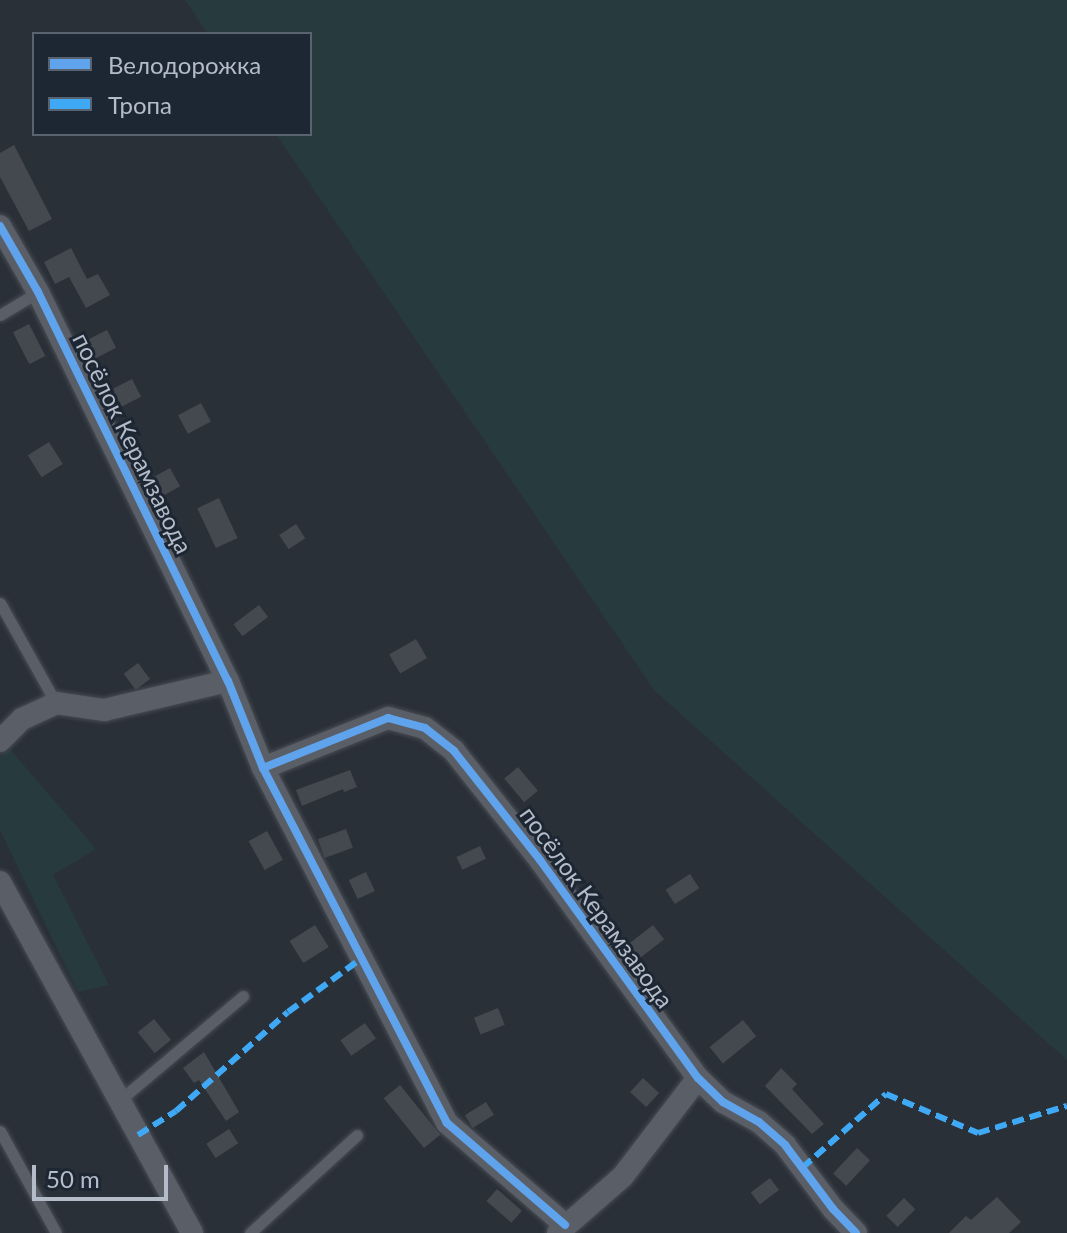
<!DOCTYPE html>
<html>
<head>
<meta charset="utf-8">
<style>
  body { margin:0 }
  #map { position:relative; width:1067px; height:1233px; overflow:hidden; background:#2a3038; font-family:Lato,sans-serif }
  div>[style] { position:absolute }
  .green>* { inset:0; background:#273a3e }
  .building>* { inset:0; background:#444950; transform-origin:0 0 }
  .roads { filter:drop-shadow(0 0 2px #484c53) drop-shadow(0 0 2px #484c53) }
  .service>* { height:11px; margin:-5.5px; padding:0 5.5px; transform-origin:5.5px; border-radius:5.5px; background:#5a5e66 }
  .minor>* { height:22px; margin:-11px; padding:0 11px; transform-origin:11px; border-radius:11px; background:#5a5e66 }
  .quiet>* { height:6px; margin-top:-3px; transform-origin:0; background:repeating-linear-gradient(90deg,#3fa9f5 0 12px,transparent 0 18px) }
  .cycleway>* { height:8px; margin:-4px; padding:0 4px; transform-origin:4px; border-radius:4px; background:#60a3ed }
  span { translate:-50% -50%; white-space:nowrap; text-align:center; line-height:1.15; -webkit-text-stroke:6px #1d2633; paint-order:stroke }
  .street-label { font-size:24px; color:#b4bcc9 }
  .legend { position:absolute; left:32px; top:32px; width:280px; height:104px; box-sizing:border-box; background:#1d2633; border:2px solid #59626f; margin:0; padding:10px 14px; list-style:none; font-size:24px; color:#b4bcc9 }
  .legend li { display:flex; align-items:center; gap:16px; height:40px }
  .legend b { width:40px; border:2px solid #59626f }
  .scale { position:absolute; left:32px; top:1165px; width:136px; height:36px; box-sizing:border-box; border:4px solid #b4bcc9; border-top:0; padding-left:10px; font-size:24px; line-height:28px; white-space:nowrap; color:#b4bcc9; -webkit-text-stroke:6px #1d2633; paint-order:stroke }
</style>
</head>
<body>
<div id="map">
  <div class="green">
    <div style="clip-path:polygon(185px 0,1067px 0,1067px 1060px,654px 690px,276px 134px,310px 134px,310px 34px,208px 34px)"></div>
    <div style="clip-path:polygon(10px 749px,96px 849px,53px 875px,109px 985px,78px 992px,0 830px,0 756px)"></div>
  </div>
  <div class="building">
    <div style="clip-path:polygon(14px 145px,52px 219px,29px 231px,0 177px,0 153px)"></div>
    <div style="clip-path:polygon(71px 248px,87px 279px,98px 274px,110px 295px,86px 308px,69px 277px,55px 284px,44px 262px)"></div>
    <div style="left:29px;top:324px;width:36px;height:18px;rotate:63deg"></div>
    <div style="left:107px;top:330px;width:20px;height:25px;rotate:63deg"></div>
    <div style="left:132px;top:379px;width:20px;height:22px;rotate:63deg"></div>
    <div style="left:201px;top:403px;width:21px;height:26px;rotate:62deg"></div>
    <div style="left:49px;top:442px;width:26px;height:25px;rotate:58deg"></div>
    <div style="left:170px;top:468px;width:21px;height:21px;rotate:61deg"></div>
    <div style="left:219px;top:498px;width:44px;height:24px;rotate:65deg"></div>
    <div style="left:296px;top:524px;width:17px;height:20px;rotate:57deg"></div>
    <div style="left:259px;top:605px;width:15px;height:32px;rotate:53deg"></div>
    <div style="left:416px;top:639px;width:22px;height:31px;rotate:60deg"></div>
    <div style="left:138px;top:663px;width:20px;height:18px;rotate:53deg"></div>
    <div style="left:518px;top:767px;width:31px;height:18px;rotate:50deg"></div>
    <div style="clip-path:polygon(350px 770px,357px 787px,344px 792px,343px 789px,302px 806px,296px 790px)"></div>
    <div style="left:346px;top:829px;width:20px;height:30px;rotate:70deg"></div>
    <div style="left:267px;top:831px;width:33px;height:21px;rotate:61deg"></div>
    <div style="left:480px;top:846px;width:14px;height:26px;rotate:65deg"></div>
    <div style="left:366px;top:872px;width:21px;height:19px;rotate:65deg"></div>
    <div style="left:690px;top:874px;width:17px;height:29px;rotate:57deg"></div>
    <div style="left:315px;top:925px;width:26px;height:30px;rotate:58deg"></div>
    <div style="left:653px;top:925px;width:18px;height:31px;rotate:52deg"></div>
    <div style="left:498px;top:1008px;width:18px;height:26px;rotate:68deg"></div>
    <div style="left:154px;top:1019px;width:27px;height:21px;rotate:51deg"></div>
    <div style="left:743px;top:1020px;width:21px;height:43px;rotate:51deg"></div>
    <div style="left:365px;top:1023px;width:19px;height:30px;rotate:55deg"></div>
    <div style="clip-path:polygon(204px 1052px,239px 1112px,226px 1121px,199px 1080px,194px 1083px,183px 1068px)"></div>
    <div style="clip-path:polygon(781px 1068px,797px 1084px,792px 1089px,824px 1124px,812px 1134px,765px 1086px)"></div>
    <div style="left:643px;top:1078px;width:22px;height:19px;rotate:43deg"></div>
    <div style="left:400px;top:1085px;width:64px;height:21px;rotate:51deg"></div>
    <div style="left:486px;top:1102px;width:15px;height:25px;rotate:58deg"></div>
    <div style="left:229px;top:1129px;width:17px;height:27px;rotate:57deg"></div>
    <div style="left:857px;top:1148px;width:18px;height:35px;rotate:43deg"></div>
    <div style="left:770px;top:1178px;width:15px;height:24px;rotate:53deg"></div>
    <div style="left:497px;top:1189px;width:33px;height:16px;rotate:41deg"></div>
    <div style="clip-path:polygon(997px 1197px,1021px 1222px,1009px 1233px,949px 1233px,966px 1216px,971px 1220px)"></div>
    <div style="left:904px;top:1198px;width:16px;height:25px;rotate:45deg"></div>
  </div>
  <div class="roads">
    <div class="service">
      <div style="left:0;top:315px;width:44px;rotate:-31.2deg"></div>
      <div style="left:0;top:603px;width:115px;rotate:60.8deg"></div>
      <div style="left:120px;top:1100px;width:161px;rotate:-40.2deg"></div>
      <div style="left:0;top:1131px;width:116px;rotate:61.2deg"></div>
      <div style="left:250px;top:1233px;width:145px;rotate:-42.5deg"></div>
    </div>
    <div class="minor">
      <div style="left:0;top:226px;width:76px;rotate:60.1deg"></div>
      <div style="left:38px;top:292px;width:433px;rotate:64deg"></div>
      <div style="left:228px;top:681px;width:94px;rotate:68.1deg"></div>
      <div style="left:263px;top:768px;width:400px;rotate:62.6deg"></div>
      <div style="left:447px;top:1123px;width:156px;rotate:40.8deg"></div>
      <div style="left:0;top:741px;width:31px;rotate:-45deg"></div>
      <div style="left:22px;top:719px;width:38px;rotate:-25deg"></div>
      <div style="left:56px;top:703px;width:49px;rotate:8.3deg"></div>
      <div style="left:104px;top:710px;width:127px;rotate:-13.2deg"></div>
      <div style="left:263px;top:768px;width:135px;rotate:-21.8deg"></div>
      <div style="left:388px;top:718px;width:38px;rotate:15deg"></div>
      <div style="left:425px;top:728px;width:37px;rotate:38deg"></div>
      <div style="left:454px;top:751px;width:139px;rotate:51.7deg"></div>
      <div style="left:540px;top:860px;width:269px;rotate:54.1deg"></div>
      <div style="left:698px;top:1078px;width:35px;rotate:44deg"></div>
      <div style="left:723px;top:1102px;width:41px;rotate:29.1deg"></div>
      <div style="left:759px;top:1122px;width:35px;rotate:41deg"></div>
      <div style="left:785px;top:1145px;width:80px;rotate:53.1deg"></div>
      <div style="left:833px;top:1209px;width:33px;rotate:46deg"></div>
      <div style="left:0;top:882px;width:400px;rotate:61.3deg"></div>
      <div style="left:558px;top:1233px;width:86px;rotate:-41.2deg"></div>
      <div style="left:623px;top:1176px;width:123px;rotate:-52.6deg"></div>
    </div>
  </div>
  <div class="quiet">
    <div style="left:138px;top:1135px;width:45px;rotate:-32.3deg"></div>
    <div style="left:176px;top:1111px;width:149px;rotate:-41.5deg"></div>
    <div style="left:288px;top:1012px;width:92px;rotate:-36.1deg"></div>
    <div style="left:802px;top:1168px;width:112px;rotate:-41.4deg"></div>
    <div style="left:886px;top:1094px;width:100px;rotate:23deg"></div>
    <div style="left:978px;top:1133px;width:93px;rotate:-16.9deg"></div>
  </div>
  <div class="cycleway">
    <div style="left:0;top:226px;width:76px;rotate:60.1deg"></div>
    <div style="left:38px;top:292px;width:433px;rotate:64deg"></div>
    <div style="left:228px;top:681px;width:94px;rotate:68.1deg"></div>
    <div style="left:263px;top:768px;width:400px;rotate:62.6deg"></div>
    <div style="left:447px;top:1123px;width:156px;rotate:40.8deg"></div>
    <div style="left:263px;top:768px;width:135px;rotate:-21.8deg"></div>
    <div style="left:388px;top:718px;width:38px;rotate:15deg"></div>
    <div style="left:425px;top:728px;width:37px;rotate:38deg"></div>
    <div style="left:454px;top:751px;width:139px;rotate:51.7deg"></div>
    <div style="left:540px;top:860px;width:269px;rotate:54.1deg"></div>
    <div style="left:698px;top:1078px;width:35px;rotate:44deg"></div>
    <div style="left:723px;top:1102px;width:41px;rotate:29.1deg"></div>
    <div style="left:759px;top:1122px;width:35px;rotate:41deg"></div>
    <div style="left:785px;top:1145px;width:80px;rotate:53.1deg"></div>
    <div style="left:833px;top:1209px;width:33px;rotate:46deg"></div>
  </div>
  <div class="street-label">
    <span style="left:133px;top:443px;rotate:64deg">посёлок Керамзавода</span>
    <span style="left:597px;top:907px;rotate:54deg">посёлок Керамзавода</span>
  </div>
  <ul class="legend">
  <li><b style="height:10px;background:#60a3ed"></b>Велодорожка</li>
  <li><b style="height:10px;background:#3fa9f5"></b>Тропа</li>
  </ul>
  <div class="scale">50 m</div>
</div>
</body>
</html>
